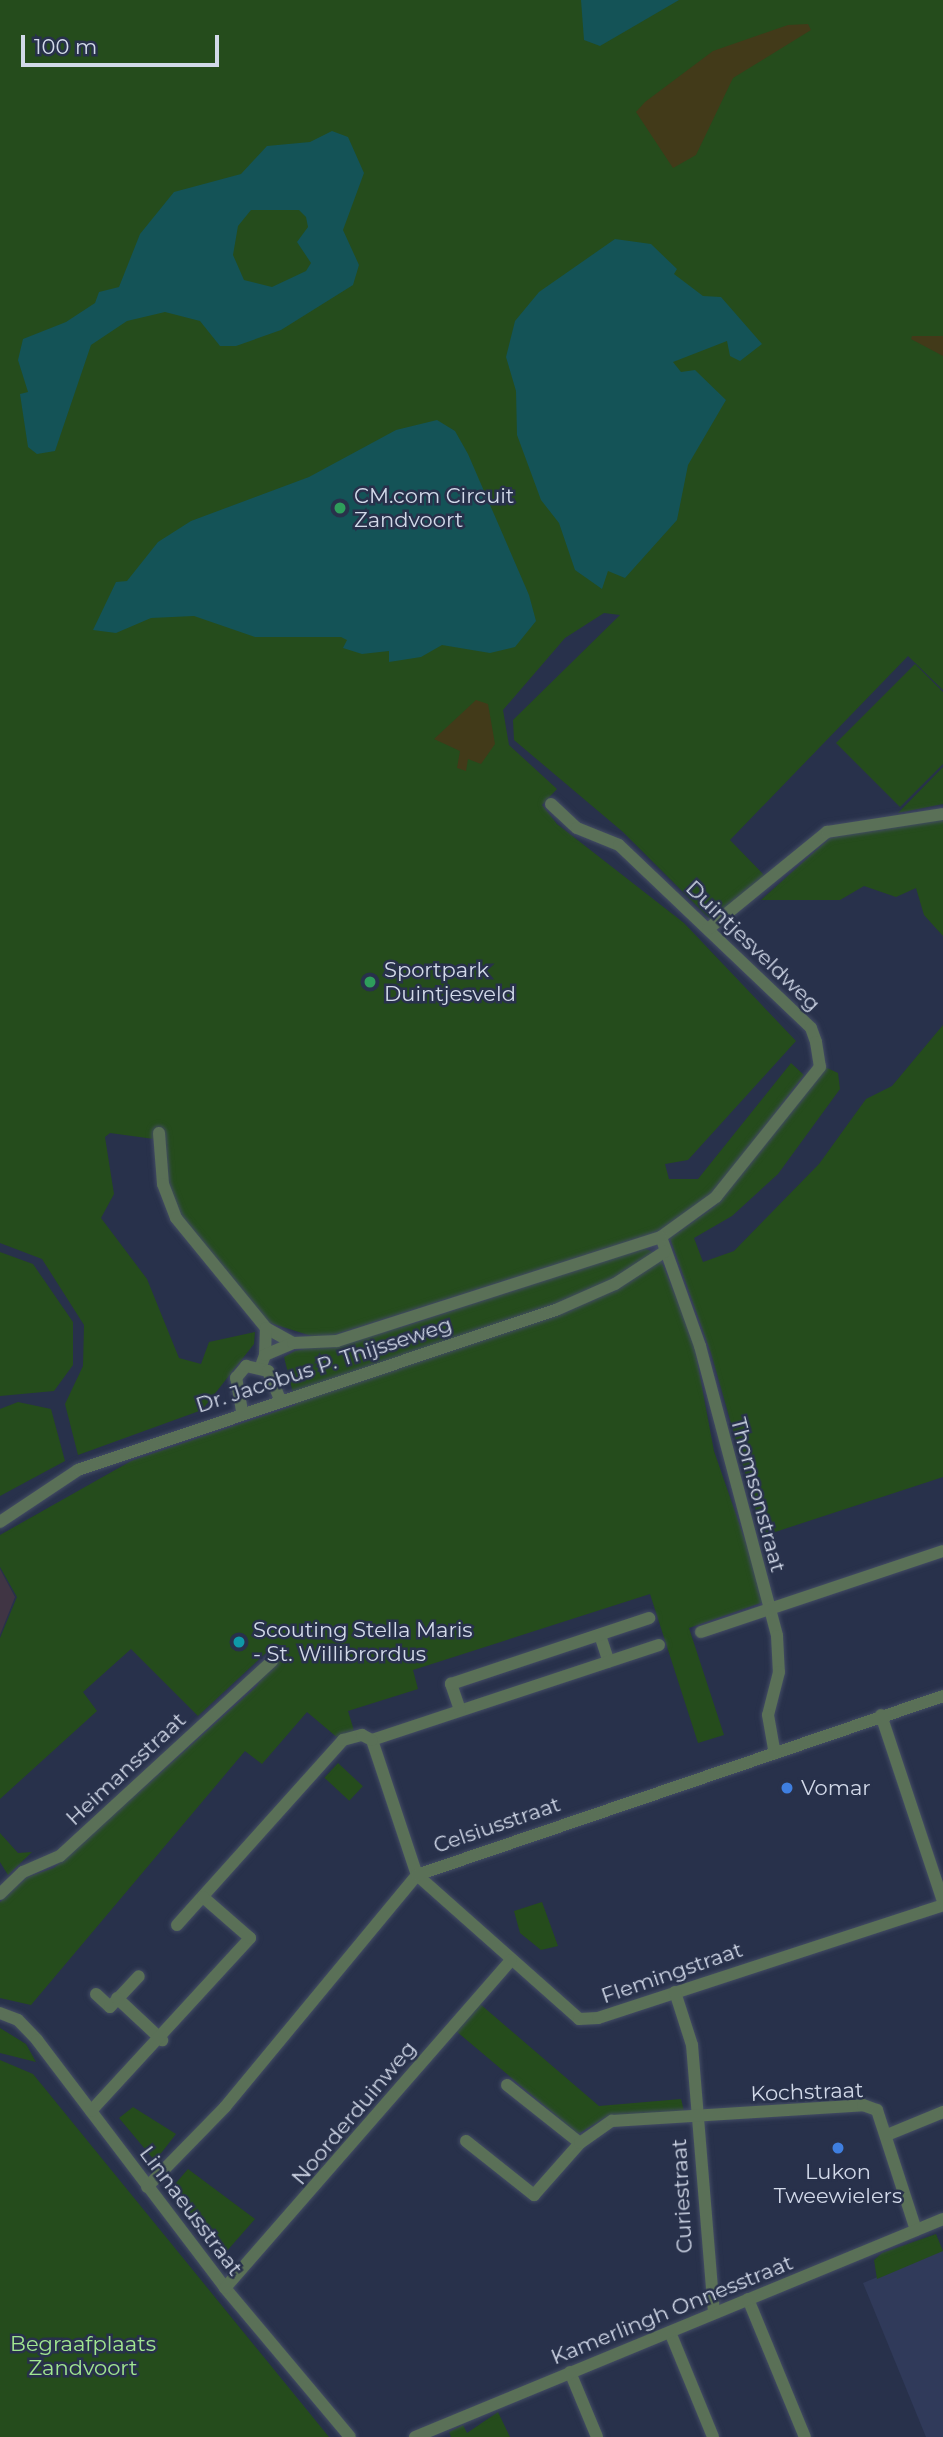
<!DOCTYPE html>
<html>
<head>
<meta charset="utf-8">
<style>
  body { margin:0 }
  #map { position:relative; width:943px; height:2437px; overflow:hidden; background:#28314b; font-family:Montserrat,sans-serif }
  div>[style] { position:absolute }
  .built>* { inset:0; background:#303a5a }
  .education>* { inset:0; background:#403544 }
  .green>* { inset:0; background:#254c1c; transform-origin:0 0 }
  .sand>* { inset:0; background:#423a19 }
  .water>* { inset:0; background:#145357 }
  .roads { filter:drop-shadow(0 0 2px #434c64) drop-shadow(0 0 2px #434c64) }
  .minor>* { height:12px; margin:-6px; padding:0 6px; transform-origin:6px; border-radius:6px; background:#5a7057 }
  .dots>* { width:19px; height:19px; translate:-50% -50%; box-sizing:border-box; border:4px solid #28314b; border-radius:50% }
  span { translate:-50% -50%; white-space:nowrap; text-align:center; line-height:1.15; -webkit-text-stroke:5px #28314b; paint-order:stroke }
  .poi-label { font-size:21px; color:#d2d9e9 }
  .left { translate:0 -50%; text-align:left }
  .street-label { font-size:21px; color:#d2d9e9 }
  .park-label { font-size:21px; color:#a1e691 }
  .scale { position:absolute; left:21px; top:35px; width:198px; height:32px; box-sizing:border-box; border:4px solid #d2d9e9; border-top:0; padding-left:9px; font-size:21px; line-height:24px; white-space:nowrap; color:#d2d9e9; -webkit-text-stroke:5px #28314b; paint-order:stroke }
</style>
</head>
<body>
<div id="map">
  <div class="built">
    <div style="clip-path:polygon(943px 2250px,943px 2437px,926px 2437px,863px 2283px)"></div>
  </div>
  <div class="education">
    <div style="clip-path:polygon(0 1569px,15px 1597px,0 1635px)"></div>
  </div>
  <div class="green">
    <div style="clip-path:polygon(0 0,943px 0,943px 690px,908px 656px,730px 840px,766px 877px,712px 921px,623px 832px,514px 740px,513px 720px,620px 615px,604px 613px,565px 638px,503px 710px,509px 745px,557px 789px,542px 805px,557px 824px,684px 923px,796px 1041px,688px 1160px,665px 1164px,669px 1179px,698px 1179px,791px 1063px,804px 1075px,713px 1194px,660px 1231px,321px 1339px,267px 1322px,179px 1217px,154px 1139px,110px 1133px,105px 1137px,114px 1194px,101px 1218px,147px 1279px,179px 1358px,201px 1364px,209px 1342px,255px 1332px,254px 1344px,202px 1410px,78px 1455px,65px 1404px,83px 1366px,84px 1325px,42px 1259px,0 1243px)"></div>
    <div style="clip-path:polygon(915px 664px,943px 692px,943px 764px,900px 807px,836px 743px)"></div>
    <div style="clip-path:polygon(943px 767px,943px 804px,898px 813px)"></div>
    <div style="clip-path:polygon(943px 817px,943px 936px,924px 915px,916px 888px,896px 897px,864px 886px,840px 900px,761px 900px,830px 838px)"></div>
    <div style="clip-path:polygon(943px 1025px,943px 1477px,763px 1536px,711px 1353px,670px 1238px,715px 1206px,825px 1067px,838px 1073px,840px 1089px,778px 1174px,732px 1216px,694px 1238px,703px 1262px,734px 1251px,819px 1164px,866px 1099px,892px 1086px)"></div>
    <div style="clip-path:polygon(644px 1248px,659px 1255px,693px 1339px,714px 1451px,766px 1601px,689px 1628px,724px 1735px,698px 1743px,650px 1594px,413px 1670px,418px 1689px,348px 1711px,355px 1734px,339px 1739px,307px 1712px,262px 1764px,245px 1751px,31px 2005px,0 1998px,0 1902px,27px 1877px,54px 1868px,257px 1686px,271px 1657px,266px 1653px,198px 1716px,131px 1649px,83px 1692px,97px 1711px,0 1799px,0 1638px,17px 1597px,0 1567px,0 1535px,131px 1461px,296px 1405px,284px 1357px,295px 1351px,402px 1327px)"></div>
    <div style="clip-path:polygon(0 1252px,33px 1264px,73px 1322px,73px 1365px,54px 1391px,0 1396px)"></div>
    <div style="clip-path:polygon(18px 1402px,51px 1409px,65px 1461px,0 1496px,0 1409px)"></div>
    <div style="left:338px;top:1763px;width:34px;height:20px;rotate:43deg"></div>
    <div style="clip-path:polygon(0 1833px,18px 1853px,32px 1852px,8px 1875px,0 1862px)"></div>
    <div style="clip-path:polygon(542px 1902px,558px 1946px,541px 1950px,520px 1933px,514px 1911px)"></div>
    <div style="clip-path:polygon(480px 2004px,599px 2106px,681px 2099px,684px 2111px,608px 2116px,578px 2134px,456px 2031px)"></div>
    <div style="clip-path:polygon(0 2028px,26px 2044px,36px 2062px,0 2053px)"></div>
    <div style="clip-path:polygon(0 2060px,33px 2074px,329px 2437px,0 2437px)"></div>
    <div style="clip-path:polygon(133px 2107px,176px 2134px,155px 2161px,119px 2118px)"></div>
    <div style="clip-path:polygon(188px 2169px,255px 2219px,226px 2252px,170px 2190px)"></div>
    <div style="clip-path:polygon(936px 2234px,943px 2251px,877px 2279px,874px 2260px,882px 2253px)"></div>
    <div style="clip-path:polygon(498px 2412px,510px 2437px,451px 2437px,449px 2432px,463px 2425px,467px 2433px)"></div>
  </div>
  <div class="sand">
    <div style="clip-path:polygon(788px 25px,808px 24px,811px 30px,733px 78px,696px 155px,673px 168px,636px 112px,645px 102px,713px 51px)"></div>
    <div style="clip-path:polygon(912px 336px,943px 336px,943px 356px,911px 339px)"></div>
    <div style="clip-path:polygon(476px 700px,488px 704px,495px 744px,481px 764px,468px 759px,466px 771px,457px 768px,460px 751px,434px 739px)"></div>
  </div>
  <div class="water">
    <div style="clip-path:polygon(581px 0,679px 0,600px 46px,584px 40px)"></div>
    <div style="clip-path:polygon(evenodd,332px 131px,348px 137px,364px 173px,343px 230px,359px 265px,353px 285px,281px 330px,236px 346px,220px 346px,200px 321px,165px 312px,127px 321px,91px 345px,55px 451px,37px 454px,28px 447px,20px 394px,28px 392px,18px 360px,23px 339px,66px 322px,95px 303px,99px 292px,119px 287px,140px 234px,174px 192px,241px 174px,267px 146px,310px 142px,332px 131px,251px 210px,299px 210px,306px 217px,308px 227px,297px 242px,311px 263px,306px 271px,272px 287px,244px 280px,233px 255px,238px 226px,251px 210px)"></div>
    <div style="clip-path:polygon(615px 239px,651px 244px,677px 269px,674px 274px,703px 296px,721px 297px,762px 344px,740px 361px,730px 356px,727px 341px,673px 362px,681px 372px,695px 370px,726px 400px,688px 465px,677px 520px,625px 578px,608px 571px,602px 589px,575px 570px,559px 523px,541px 500px,517px 435px,516px 391px,506px 357px,515px 321px,539px 292px)"></div>
    <div style="clip-path:polygon(437px 420px,455px 431px,468px 454px,529px 595px,536px 621px,515px 647px,490px 653px,442px 645px,421px 657px,389px 662px,389px 651px,362px 654px,343px 648px,347px 640px,341px 637px,255px 637px,194px 616px,151px 618px,116px 633px,93px 630px,116px 582px,127px 581px,158px 542px,191px 521px,309px 477px,396px 430px)"></div>
  </div>
  <div class="roads">
    <div class="minor">
      <div style="left:551px;top:804px;width:35px;rotate:43deg"></div>
      <div style="left:577px;top:828px;width:45px;rotate:22deg"></div>
      <div style="left:619px;top:845px;width:265px;rotate:43.6deg"></div>
      <div style="left:811px;top:1028px;width:15px;rotate:70deg"></div>
      <div style="left:816px;top:1042px;width:25px;rotate:81deg"></div>
      <div style="left:820px;top:1067px;width:166px;rotate:128.7deg"></div>
      <div style="left:716px;top:1197px;width:68px;rotate:144deg"></div>
      <div style="left:661px;top:1237px;width:116px;rotate:70.3deg"></div>
      <div style="left:700px;top:1346px;width:300px;rotate:75.1deg"></div>
      <div style="left:777px;top:1636px;width:36px;rotate:87deg"></div>
      <div style="left:779px;top:1672px;width:44px;rotate:104.3deg"></div>
      <div style="left:768px;top:1715px;width:39px;rotate:80deg"></div>
      <div style="left:708px;top:929px;width:154px;rotate:-39.2deg"></div>
      <div style="left:827px;top:832px;width:117px;rotate:-8.8deg"></div>
      <div style="left:159px;top:1133px;width:51px;rotate:85.5deg"></div>
      <div style="left:163px;top:1184px;width:36px;rotate:69deg"></div>
      <div style="left:176px;top:1218px;width:142px;rotate:50.7deg"></div>
      <div style="left:266px;top:1328px;width:31px;rotate:29deg"></div>
      <div style="left:265px;top:1355px;width:27px;rotate:-88deg"></div>
      <div style="left:261px;top:1366px;width:12px;rotate:-70deg"></div>
      <div style="left:265px;top:1355px;width:30px;rotate:-23deg"></div>
      <div style="left:293px;top:1343px;width:44px;rotate:-2.6deg"></div>
      <div style="left:337px;top:1341px;width:340px;rotate:-17.8deg"></div>
      <div style="left:242px;top:1411px;width:34px;rotate:-100deg"></div>
      <div style="left:236px;top:1378px;width:16px;rotate:-50deg"></div>
      <div style="left:246px;top:1366px;width:23px;rotate:13deg"></div>
      <div style="left:268px;top:1371px;width:30px;rotate:67deg"></div>
      <div style="left:0;top:1522px;width:94px;rotate:-33.7deg"></div>
      <div style="left:78px;top:1470px;width:506px;rotate:-18.54deg"></div>
      <div style="left:558px;top:1309px;width:62px;rotate:-23.7deg"></div>
      <div style="left:615px;top:1284px;width:59px;rotate:-33.1deg"></div>
      <div style="left:701px;top:1632px;width:255px;rotate:-18.5deg"></div>
      <div style="left:600px;top:1635px;width:28px;rotate:72deg"></div>
      <div style="left:659px;top:1645px;width:302px;rotate:161.7deg"></div>
      <div style="left:372px;top:1740px;width:142px;rotate:71.6deg"></div>
      <div style="left:417px;top:1875px;width:217px;rotate:41.6deg"></div>
      <div style="left:579px;top:2019px;width:19px;rotate:-3deg"></div>
      <div style="left:598px;top:2018px;width:363px;rotate:-18.1deg"></div>
      <div style="left:460px;top:1710px;width:28px;rotate:-109deg"></div>
      <div style="left:451px;top:1684px;width:209px;rotate:-18.4deg"></div>
      <div style="left:881px;top:1715px;width:196px;rotate:71.6deg"></div>
      <div style="left:0;top:1894px;width:32px;rotate:-44deg"></div>
      <div style="left:23px;top:1872px;width:40px;rotate:-23.4deg"></div>
      <div style="left:60px;top:1856px;width:288px;rotate:-42.6deg"></div>
      <div style="left:177px;top:1925px;width:249px;rotate:-48.1deg"></div>
      <div style="left:343px;top:1740px;width:20px;rotate:-15deg"></div>
      <div style="left:362px;top:1735px;width:11px;rotate:27deg"></div>
      <div style="left:675px;top:1992px;width:56px;rotate:72.2deg"></div>
      <div style="left:692px;top:2045px;width:269px;rotate:85.3deg"></div>
      <div style="left:96px;top:1994px;width:19px;rotate:43deg"></div>
      <div style="left:110px;top:2007px;width:42px;rotate:-46.9deg"></div>
      <div style="left:117px;top:1998px;width:62px;rotate:43deg"></div>
      <div style="left:0;top:2013px;width:19px;rotate:21deg"></div>
      <div style="left:18px;top:2020px;width:28px;rotate:46deg"></div>
      <div style="left:37px;top:2040px;width:311px;rotate:52.8deg"></div>
      <div style="left:225px;top:2288px;width:194px;rotate:50deg"></div>
      <div style="left:507px;top:2085px;width:93px;rotate:38.5deg"></div>
      <div style="left:91px;top:2111px;width:235px;rotate:-47.4deg"></div>
      <div style="left:250px;top:1938px;width:62px;rotate:-138.9deg"></div>
      <div style="left:887px;top:2135px;width:61px;rotate:-22.3deg"></div>
      <div style="left:466px;top:2141px;width:87px;rotate:38.5deg"></div>
      <div style="left:534px;top:2195px;width:69px;rotate:-48.5deg"></div>
      <div style="left:580px;top:2143px;width:39px;rotate:-35deg"></div>
      <div style="left:612px;top:2121px;width:252px;rotate:-3.6deg"></div>
      <div style="left:863px;top:2105px;width:15px;rotate:20deg"></div>
      <div style="left:877px;top:2110px;width:126px;rotate:72deg"></div>
      <div style="left:147px;top:2187px;width:112px;rotate:-45.7deg"></div>
      <div style="left:225px;top:2107px;width:301px;rotate:-50.4deg"></div>
      <div style="left:417px;top:1875px;width:556px;rotate:-18.79deg"></div>
      <div style="left:225px;top:2288px;width:435px;rotate:-48.9deg"></div>
      <div style="left:748px;top:2299px;width:149px;rotate:67.6deg"></div>
      <div style="left:670px;top:2332px;width:113px;rotate:67.7deg"></div>
      <div style="left:570px;top:2372px;width:70px;rotate:67.4deg"></div>
      <div style="left:415px;top:2437px;width:571px;rotate:-22.43deg"></div>
    </div>
  </div>
  <div class="dots">
    <div style="left:340px;top:508px;background:#2e9e5b"></div>
    <div style="left:370px;top:982px;background:#2e9e5b"></div>
    <div style="left:239px;top:1642px;background:#0f9aa8"></div>
    <div style="left:787px;top:1788px;background:#3f7fe0"></div>
    <div style="left:838px;top:2148px;background:#3f7fe0"></div>
  </div>
  <div class="poi-label">
    <span class="left" style="left:354px;top:508px">CM.com Circuit<br>Zandvoort</span>
    <span class="left" style="left:384px;top:982px">Sportpark<br>Duintjesveld</span>
    <span class="left" style="left:253px;top:1642px">Scouting Stella Maris<br>- St. Willibrordus</span>
    <span class="left" style="left:801px;top:1788px">Vomar</span>
    <span style="left:838px;top:2184px">Lukon<br>Tweewielers</span>
  </div>
  <div class="street-label">
    <span style="left:753px;top:946px;rotate:44deg">Duintjesveldweg</span>
    <span style="left:324px;top:1365px;rotate:-18deg">Dr. Jacobus P. Thijsseweg</span>
    <span style="left:758px;top:1495px;rotate:75deg">Thomsonstraat</span>
    <span style="left:126px;top:1769px;rotate:-43deg">Heimansstraat</span>
    <span style="left:497px;top:1825px;rotate:-19deg">Celsiusstraat</span>
    <span style="left:672px;top:1973px;rotate:-19deg">Flemingstraat</span>
    <span style="left:807px;top:2092px;rotate:-2deg">Kochstraat</span>
    <span style="left:354px;top:2113px;rotate:-50deg">Noorderduinweg</span>
    <span style="left:682px;top:2196px;rotate:-93deg">Curiestraat</span>
    <span style="left:191px;top:2211px;rotate:53deg">Linnaeusstraat</span>
    <span style="left:672px;top:2310px;rotate:-22deg">Kamerlingh Onnesstraat</span>
  </div>
  <div class="park-label">
    <span style="left:83px;top:2356px">Begraafplaats<br>Zandvoort</span>
  </div>
  <div class="scale">100 m</div>
</div>
</body>
</html>
